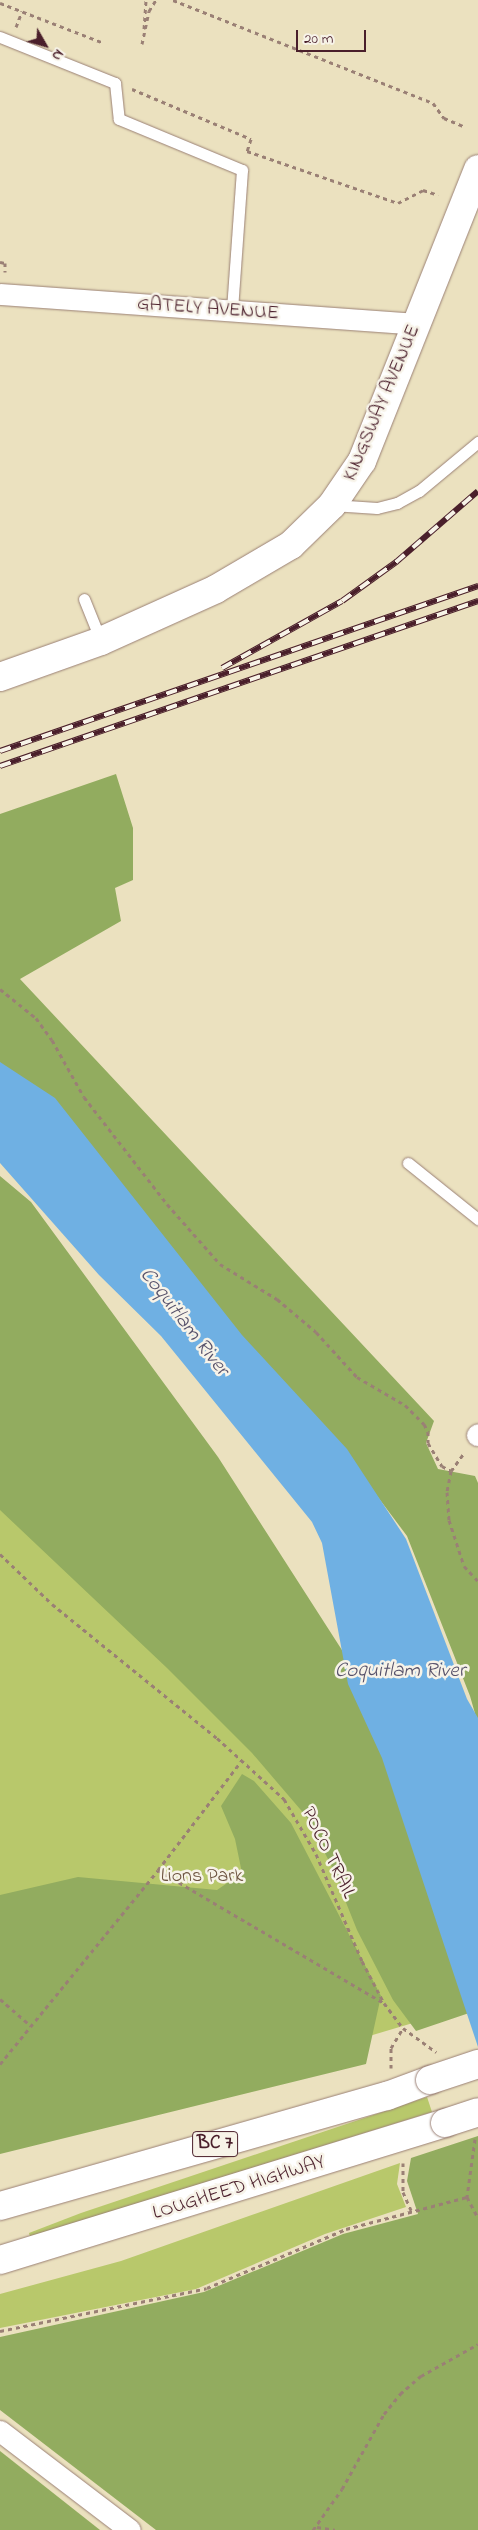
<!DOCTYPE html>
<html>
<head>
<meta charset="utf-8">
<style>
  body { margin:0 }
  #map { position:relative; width:478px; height:2530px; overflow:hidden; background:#ebe1bf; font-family:"Indie Flower",sans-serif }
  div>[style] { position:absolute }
  .green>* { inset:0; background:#b8c86b }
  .forest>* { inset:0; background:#92ac5f }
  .water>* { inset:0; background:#6fb0e3 }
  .path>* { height:3px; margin-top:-1.5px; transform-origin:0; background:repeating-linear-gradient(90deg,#9a8075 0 4px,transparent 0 8px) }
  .roads { filter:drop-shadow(0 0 1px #9a8075) drop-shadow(0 0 1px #9a8075) }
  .lane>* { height:11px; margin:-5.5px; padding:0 5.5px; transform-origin:5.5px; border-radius:5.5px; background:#fff }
  .street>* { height:21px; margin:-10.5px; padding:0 10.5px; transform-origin:10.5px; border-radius:10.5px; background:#fff }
  .secondary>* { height:28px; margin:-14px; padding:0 14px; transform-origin:14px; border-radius:14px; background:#fff }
  .primary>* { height:28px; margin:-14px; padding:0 14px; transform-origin:14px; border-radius:14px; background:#fff }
  .rail>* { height:5.5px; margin-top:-2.75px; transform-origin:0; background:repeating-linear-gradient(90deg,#f7f3e8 0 11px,#4a1f2b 0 22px); box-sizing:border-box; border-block:1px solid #4a1f2b }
  .bridges { filter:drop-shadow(0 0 1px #9a8075) drop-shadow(0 0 1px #9a8075) }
  .primary-bridge>* { height:28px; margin:-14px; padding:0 14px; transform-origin:14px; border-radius:14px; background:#fff }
  span { translate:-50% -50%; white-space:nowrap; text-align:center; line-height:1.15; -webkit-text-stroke:5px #f7f3e8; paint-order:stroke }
  .shield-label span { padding:1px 4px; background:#f7f3e8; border:1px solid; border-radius:4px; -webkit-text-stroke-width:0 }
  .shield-label { font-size:19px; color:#4a1f2b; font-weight:700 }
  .street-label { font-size:20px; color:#4a1f2b }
  .park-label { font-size:20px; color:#6b523e }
  .water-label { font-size:21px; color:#57526b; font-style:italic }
  .north { position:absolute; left:20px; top:20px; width:50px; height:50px; -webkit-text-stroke:4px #f7f3e8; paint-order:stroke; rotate:128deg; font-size:14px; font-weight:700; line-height:20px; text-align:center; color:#4a1f2b }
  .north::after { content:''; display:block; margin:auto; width:18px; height:22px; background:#4a1f2b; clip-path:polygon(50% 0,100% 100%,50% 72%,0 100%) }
  .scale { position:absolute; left:296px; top:30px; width:70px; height:22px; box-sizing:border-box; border:2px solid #4a1f2b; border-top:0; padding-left:6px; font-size:15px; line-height:18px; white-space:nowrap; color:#4a1f2b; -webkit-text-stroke:4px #f7f3e8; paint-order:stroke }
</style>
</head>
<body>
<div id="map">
  <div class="green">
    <div style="clip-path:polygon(0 1186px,470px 2006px,0 2146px)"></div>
    <div style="clip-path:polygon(427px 2097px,432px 2112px,30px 2237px,29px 2233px,81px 2213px)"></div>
    <div style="clip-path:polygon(400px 2163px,397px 2184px,406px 2207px,325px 2234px,196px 2289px,0 2328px,0 2294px,121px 2261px)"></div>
  </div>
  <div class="forest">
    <div style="clip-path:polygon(116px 774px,133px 828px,133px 880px,115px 888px,121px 921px,20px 979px,434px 1421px,426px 1443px,438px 1469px,475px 1476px,478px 1483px,478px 1724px,470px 1696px,407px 1536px,330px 1433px,233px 1342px,0 1064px,0 814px)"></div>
    <div style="clip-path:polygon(0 1176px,31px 1202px,218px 1457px,349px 1661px,478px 2010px,416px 2031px,393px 2000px,357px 1930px,331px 1865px,306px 1816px,252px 1753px,167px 1668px,0 1510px)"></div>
    <div style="clip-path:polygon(242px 1774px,254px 1781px,291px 1823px,381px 1996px,366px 2064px,0 2154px,0 1895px,78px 1877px,217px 1890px,242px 1873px,235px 1839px,221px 1806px)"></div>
    <div style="clip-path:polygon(478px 2136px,478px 2530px,156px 2530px,0 2410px,0 2337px,204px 2292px,343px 2234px,418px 2214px,407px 2181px,411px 2158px)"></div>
    <div style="clip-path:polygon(0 2451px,100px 2530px,0 2530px)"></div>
  </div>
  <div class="water">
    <div style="clip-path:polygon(0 1062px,55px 1098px,242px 1335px,347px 1449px,406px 1539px,467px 1699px,478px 1718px,478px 2047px,382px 1758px,348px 1684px,322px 1543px,312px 1522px,161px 1336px,99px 1275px,0 1163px)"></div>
  </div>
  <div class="path">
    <div style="left:173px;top:0;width:280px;rotate:21.6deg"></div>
    <div style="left:433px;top:103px;width:19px;rotate:54deg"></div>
    <div style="left:444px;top:118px;width:23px;rotate:23deg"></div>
    <div style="left:0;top:3px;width:111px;rotate:21deg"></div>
    <div style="left:16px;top:27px;width:17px;rotate:-69deg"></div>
    <div style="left:144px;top:29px;width:29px;rotate:-86deg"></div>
    <div style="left:142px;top:44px;width:34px;rotate:-78deg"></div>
    <div style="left:149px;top:11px;width:13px;rotate:-58deg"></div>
    <div style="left:132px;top:89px;width:129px;rotate:22.8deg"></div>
    <div style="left:251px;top:139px;width:13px;rotate:108deg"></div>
    <div style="left:247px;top:151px;width:160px;rotate:19deg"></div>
    <div style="left:398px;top:203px;width:28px;rotate:-27deg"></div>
    <div style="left:423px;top:190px;width:16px;rotate:18deg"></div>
    <div style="left:0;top:262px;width:5px;rotate:11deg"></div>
    <div style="left:5px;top:263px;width:9px;rotate:90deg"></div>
    <div style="left:0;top:989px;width:46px;rotate:38.9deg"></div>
    <div style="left:36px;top:1018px;width:27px;rotate:54deg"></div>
    <div style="left:52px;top:1040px;width:65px;rotate:60.7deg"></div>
    <div style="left:84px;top:1097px;width:135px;rotate:52.2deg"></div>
    <div style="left:167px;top:1204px;width:80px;rotate:48.5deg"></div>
    <div style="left:220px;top:1264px;width:67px;rotate:31.6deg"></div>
    <div style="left:277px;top:1299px;width:51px;rotate:40.2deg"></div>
    <div style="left:316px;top:1332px;width:61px;rotate:47.7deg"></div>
    <div style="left:357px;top:1377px;width:56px;rotate:30.3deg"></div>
    <div style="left:405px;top:1405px;width:27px;rotate:45deg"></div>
    <div style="left:424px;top:1424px;width:9px;rotate:63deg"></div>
    <div style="left:428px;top:1432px;width:11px;rotate:90deg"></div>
    <div style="left:428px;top:1443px;width:27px;rotate:59deg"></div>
    <div style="left:442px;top:1466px;width:10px;rotate:29deg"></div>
    <div style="left:451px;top:1471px;width:21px;rotate:101deg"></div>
    <div style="left:447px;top:1492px;width:28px;rotate:86deg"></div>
    <div style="left:449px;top:1520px;width:48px;rotate:71.9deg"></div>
    <div style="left:464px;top:1566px;width:21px;rotate:47deg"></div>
    <div style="left:451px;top:1471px;width:22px;rotate:-54deg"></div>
    <div style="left:0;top:1554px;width:72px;rotate:43.9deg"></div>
    <div style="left:52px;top:1604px;width:213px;rotate:39.1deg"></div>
    <div style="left:217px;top:1738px;width:91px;rotate:42.3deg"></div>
    <div style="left:284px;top:1799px;width:64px;rotate:59.8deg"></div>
    <div style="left:316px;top:1854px;width:116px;rotate:66.7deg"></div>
    <div style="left:362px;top:1961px;width:47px;rotate:62.4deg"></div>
    <div style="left:384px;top:2003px;width:31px;rotate:53deg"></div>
    <div style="left:403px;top:2028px;width:41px;rotate:36deg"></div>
    <div style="left:158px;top:1870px;width:262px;rotate:30.5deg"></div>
    <div style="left:0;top:1999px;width:41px;rotate:41.1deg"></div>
    <div style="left:0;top:2064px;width:250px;rotate:-50.8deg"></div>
    <div style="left:158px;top:1870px;width:138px;rotate:-52.6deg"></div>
    <div style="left:391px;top:2068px;width:20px;rotate:-90deg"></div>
    <div style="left:391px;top:2048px;width:23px;rotate:-59deg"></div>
    <div style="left:475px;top:2139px;width:59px;rotate:97.9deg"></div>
    <div style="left:467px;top:2197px;width:24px;rotate:62deg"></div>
    <div style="left:403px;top:2163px;width:29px;rotate:90deg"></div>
    <div style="left:403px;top:2192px;width:20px;rotate:66deg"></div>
    <div style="left:0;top:2331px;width:211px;rotate:-11.7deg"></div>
    <div style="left:207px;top:2288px;width:151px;rotate:-23deg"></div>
    <div style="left:346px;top:2229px;width:125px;rotate:-14.8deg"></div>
    <div style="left:317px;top:2527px;width:18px;rotate:9deg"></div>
    <div style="left:313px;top:2530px;width:50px;rotate:-54.7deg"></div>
    <div style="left:342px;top:2489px;width:86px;rotate:-60.8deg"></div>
    <div style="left:384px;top:2414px;width:26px;rotate:-51deg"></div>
    <div style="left:400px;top:2394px;width:28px;rotate:-41deg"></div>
    <div style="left:421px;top:2376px;width:65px;rotate:-29.3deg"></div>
  </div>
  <div class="roads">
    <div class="lane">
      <div style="left:0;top:37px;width:124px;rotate:21.8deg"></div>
      <div style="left:115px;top:83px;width:36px;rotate:84deg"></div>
      <div style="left:119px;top:119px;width:133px;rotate:22.5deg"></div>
      <div style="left:242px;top:170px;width:140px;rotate:94.1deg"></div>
      <div style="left:332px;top:505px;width:45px;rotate:3.8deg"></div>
      <div style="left:377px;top:508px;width:21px;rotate:-14deg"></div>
      <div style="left:397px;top:503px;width:25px;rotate:-29deg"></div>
      <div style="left:419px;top:491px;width:77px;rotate:-39.7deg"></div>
      <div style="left:84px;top:599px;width:45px;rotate:68deg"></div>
      <div style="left:408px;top:1163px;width:90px;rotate:38.7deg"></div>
    </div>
    <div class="street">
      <div style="left:0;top:294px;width:418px;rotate:4.1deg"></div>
      <div style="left:477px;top:1435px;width:1px;rotate:-45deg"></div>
      <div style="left:0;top:2431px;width:163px;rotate:37.3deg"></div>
    </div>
    <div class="secondary">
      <div style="left:0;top:677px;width:107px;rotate:-19.6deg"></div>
      <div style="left:101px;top:641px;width:126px;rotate:-24.3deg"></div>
      <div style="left:216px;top:589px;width:87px;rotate:-30.4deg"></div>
      <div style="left:291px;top:545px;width:57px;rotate:-44.3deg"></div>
      <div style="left:332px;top:505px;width:53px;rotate:-55.7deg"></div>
      <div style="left:362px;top:461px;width:314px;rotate:-68.3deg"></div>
    </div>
    <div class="primary">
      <div style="left:0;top:2206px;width:402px;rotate:-15.9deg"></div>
      <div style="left:387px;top:2096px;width:46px;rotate:-20.4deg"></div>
      <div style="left:0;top:2260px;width:466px;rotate:-17.1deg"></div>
    </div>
  </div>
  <div class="rail">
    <div style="left:222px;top:668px;width:137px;rotate:-29.2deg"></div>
    <div style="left:342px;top:601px;width:67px;rotate:-35.8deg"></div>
    <div style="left:396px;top:562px;width:108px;rotate:-40.9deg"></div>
    <div style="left:0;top:751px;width:506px;rotate:-19.04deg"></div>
    <div style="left:0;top:766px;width:506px;rotate:-19.04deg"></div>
  </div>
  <div class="bridges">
    <div class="primary-bridge">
      <div style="left:430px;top:2080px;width:51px;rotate:-18.4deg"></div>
      <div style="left:445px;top:2123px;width:35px;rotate:-18deg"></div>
    </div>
  </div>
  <div class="shield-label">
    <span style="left:215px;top:2144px">BC 7</span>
  </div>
  <div class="street-label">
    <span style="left:208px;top:309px;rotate:4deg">GATELY AVENUE</span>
    <span style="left:382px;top:403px;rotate:-67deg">KINGSWAY AVENUE</span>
    <span style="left:328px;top:1853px;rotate:64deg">POCO TRAIL</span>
    <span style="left:239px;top:2188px;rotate:-17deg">LOUGHEED HIGHWAY</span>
  </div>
  <div class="park-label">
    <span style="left:202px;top:1876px">Lions Park</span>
  </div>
  <div class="water-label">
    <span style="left:184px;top:1322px;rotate:52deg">Coquitlam River</span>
    <span style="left:400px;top:1671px">Coquitlam River</span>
  </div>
  <div class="north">N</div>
  <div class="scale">20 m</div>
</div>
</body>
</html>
